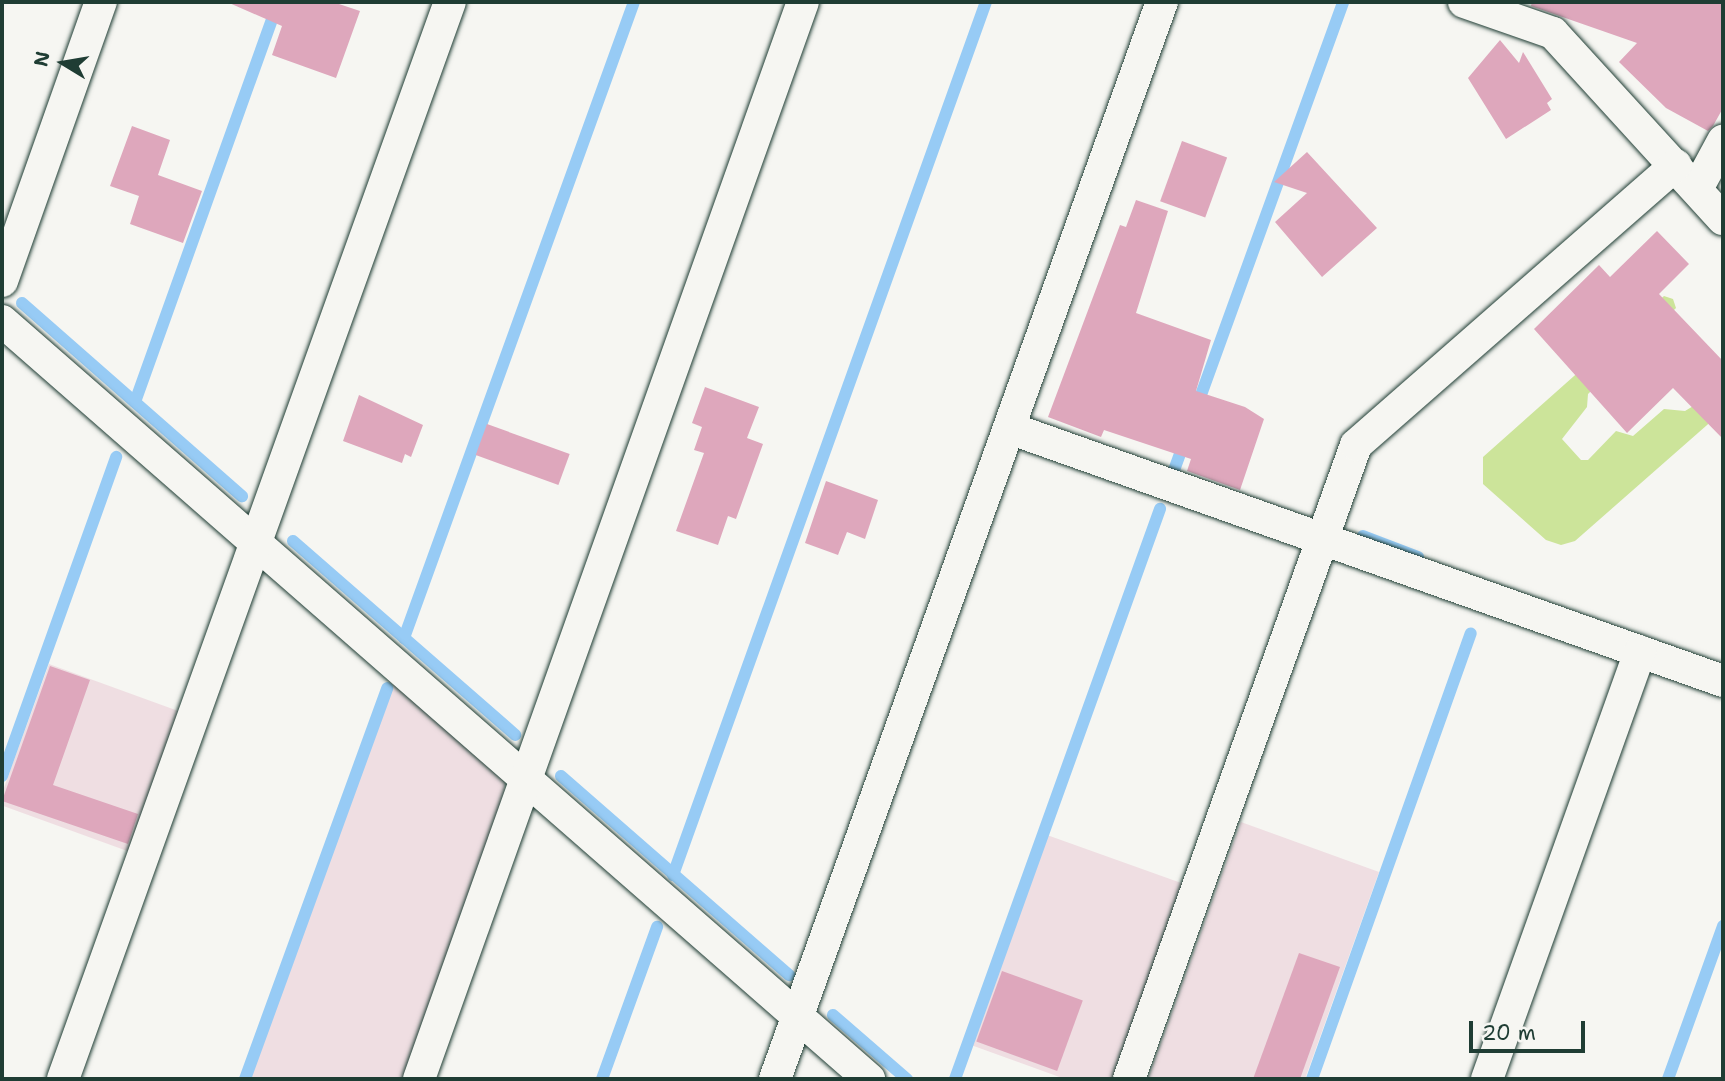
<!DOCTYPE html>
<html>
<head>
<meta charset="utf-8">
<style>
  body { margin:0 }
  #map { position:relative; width:1725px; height:1081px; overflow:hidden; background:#f6f6f2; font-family:"Shantell Sans",sans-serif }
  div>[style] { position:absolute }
  .built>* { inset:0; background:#efdee2; transform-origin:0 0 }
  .green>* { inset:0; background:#cce49a }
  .stream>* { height:12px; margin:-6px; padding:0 6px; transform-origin:6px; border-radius:6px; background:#97cbf5 }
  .building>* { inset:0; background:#dea7bc; transform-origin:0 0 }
  .roads { filter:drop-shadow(0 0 2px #1f3d34) drop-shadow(0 0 2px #1f3d34) }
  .minor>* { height:32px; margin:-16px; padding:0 16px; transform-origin:16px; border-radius:16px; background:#f6f6f2 }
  span { translate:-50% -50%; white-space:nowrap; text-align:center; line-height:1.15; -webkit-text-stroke:6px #f6f6f2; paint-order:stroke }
  .frame { position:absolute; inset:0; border:4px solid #1f3d34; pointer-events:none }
  .north { position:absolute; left:28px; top:28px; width:70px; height:70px; -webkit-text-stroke:5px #f6f6f2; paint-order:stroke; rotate:281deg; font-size:19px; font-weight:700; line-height:28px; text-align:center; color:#1f3d34 }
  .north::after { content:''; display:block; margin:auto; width:24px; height:32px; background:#1f3d34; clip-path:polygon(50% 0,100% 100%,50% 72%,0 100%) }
  .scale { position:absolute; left:1469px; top:1021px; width:116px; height:32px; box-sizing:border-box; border:4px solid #1f3d34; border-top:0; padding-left:9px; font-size:21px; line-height:24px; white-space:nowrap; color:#1f3d34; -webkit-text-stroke:5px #f6f6f2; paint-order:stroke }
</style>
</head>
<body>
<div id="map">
  <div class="built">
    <div style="left:49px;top:664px;width:139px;height:149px;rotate:20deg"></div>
    <div style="clip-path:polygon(393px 684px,505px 782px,503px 803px,406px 1079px,249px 1079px)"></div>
    <div style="clip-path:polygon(1241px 822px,1379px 872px,1305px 1079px,1148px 1079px)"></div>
    <div style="clip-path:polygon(1047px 835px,1184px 884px,1114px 1079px,1065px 1079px,971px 1045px)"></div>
  </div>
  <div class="green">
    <div style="clip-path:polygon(1664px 296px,1673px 299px,1676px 308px,1588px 394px,1587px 407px,1562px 439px,1581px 460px,1588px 460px,1616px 431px,1633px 436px,1664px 409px,1685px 411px,1723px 388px,1723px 411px,1575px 541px,1561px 545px,1546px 540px,1483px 484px,1483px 457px)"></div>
  </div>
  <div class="stream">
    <div style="left:22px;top:303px;width:293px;rotate:41.3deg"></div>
    <div style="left:135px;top:402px;width:425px;rotate:-70.3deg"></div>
    <div style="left:1197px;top:406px;width:430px;rotate:-70.1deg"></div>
    <div style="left:1173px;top:473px;width:35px;rotate:-70deg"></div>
    <div style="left:1363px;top:536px;width:59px;rotate:20.9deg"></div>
    <div style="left:293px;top:541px;width:295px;rotate:41.1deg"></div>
    <div style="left:404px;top:638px;width:676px;rotate:-70.12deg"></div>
    <div style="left:2px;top:776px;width:339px;rotate:-70.3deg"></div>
    <div style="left:561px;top:776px;width:303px;rotate:41.1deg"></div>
    <div style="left:673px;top:875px;width:927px;rotate:-70.28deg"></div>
    <div style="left:833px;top:1015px;width:98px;rotate:40.9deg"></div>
    <div style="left:245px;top:1079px;width:416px;rotate:-70deg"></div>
    <div style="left:602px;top:1079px;width:162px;rotate:-70.1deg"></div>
    <div style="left:955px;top:1079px;width:606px;rotate:-70.22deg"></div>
    <div style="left:1312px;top:1079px;width:473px;rotate:-70.4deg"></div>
    <div style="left:1668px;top:1079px;width:163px;rotate:-70.2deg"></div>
  </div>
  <div class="building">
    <div style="clip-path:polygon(227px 2px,333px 2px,360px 11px,336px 78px,272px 55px,282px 26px)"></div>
    <div style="clip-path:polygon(1532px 2px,1723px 2px,1723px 108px,1713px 126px,1708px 131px,1666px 108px,1619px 62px,1637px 43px,1531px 6px)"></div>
    <div style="clip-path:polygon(1500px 40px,1519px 63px,1523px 52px,1552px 99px,1547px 103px,1551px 110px,1506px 139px,1468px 78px)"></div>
    <div style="clip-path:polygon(132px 126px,170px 140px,158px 175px,202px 191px,183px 243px,130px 224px,139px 196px,110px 186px)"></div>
    <div style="left:1182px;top:141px;width:48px;height:64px;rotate:20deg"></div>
    <div style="clip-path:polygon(1307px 152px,1377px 228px,1322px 277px,1275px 222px,1307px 193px,1274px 182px)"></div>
    <div style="clip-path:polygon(1136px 200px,1168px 211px,1136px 313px,1211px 340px,1196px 391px,1245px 407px,1264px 419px,1240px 490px,1187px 471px,1191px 459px,1104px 430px,1101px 437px,1048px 417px,1120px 225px,1126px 227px)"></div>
    <div style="clip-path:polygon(1657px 231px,1689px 264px,1659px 294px,1723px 361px,1723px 439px,1673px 388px,1627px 433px,1534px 329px,1599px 265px,1610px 277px)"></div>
    <div style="clip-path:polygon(705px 387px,759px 407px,747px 438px,763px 444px,736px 519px,728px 516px,718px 545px,676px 531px,704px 453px,694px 450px,702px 427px,692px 423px)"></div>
    <div style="clip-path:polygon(359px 395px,423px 425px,411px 457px,405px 454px,402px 463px,343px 441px)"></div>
    <div style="left:487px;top:424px;width:88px;height:33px;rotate:20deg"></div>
    <div style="clip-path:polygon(826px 481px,878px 500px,865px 539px,847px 532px,838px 555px,805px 543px)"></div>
    <div style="clip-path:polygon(50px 666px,90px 680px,53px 785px,138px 814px,128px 844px,2px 801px)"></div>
    <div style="clip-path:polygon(1299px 953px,1340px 967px,1300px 1079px,1253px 1079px)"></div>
    <div style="left:1002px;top:971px;width:86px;height:75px;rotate:20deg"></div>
  </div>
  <div class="roads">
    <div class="minor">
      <div style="left:1464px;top:2px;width:94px;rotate:19.2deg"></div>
      <div style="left:1553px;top:33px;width:252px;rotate:47.6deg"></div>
      <div style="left:1697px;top:189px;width:55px;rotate:-61.6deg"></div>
      <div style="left:2px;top:281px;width:296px;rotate:-70.5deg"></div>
      <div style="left:2px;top:321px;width:1152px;rotate:41.16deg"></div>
      <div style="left:1009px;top:428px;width:757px;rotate:19.51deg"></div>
      <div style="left:63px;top:1079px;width:1144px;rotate:-70.24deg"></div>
      <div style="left:419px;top:1079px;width:1143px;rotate:-70.38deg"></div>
      <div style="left:775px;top:1079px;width:1144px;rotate:-70.24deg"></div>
      <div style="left:1129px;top:1079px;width:673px;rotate:-70.3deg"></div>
      <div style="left:1356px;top:445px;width:425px;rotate:-41.2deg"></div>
      <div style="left:1487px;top:1079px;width:454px;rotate:-70.3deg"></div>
    </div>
  </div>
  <div class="frame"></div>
  <div class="north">N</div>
  <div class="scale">20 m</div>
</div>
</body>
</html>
